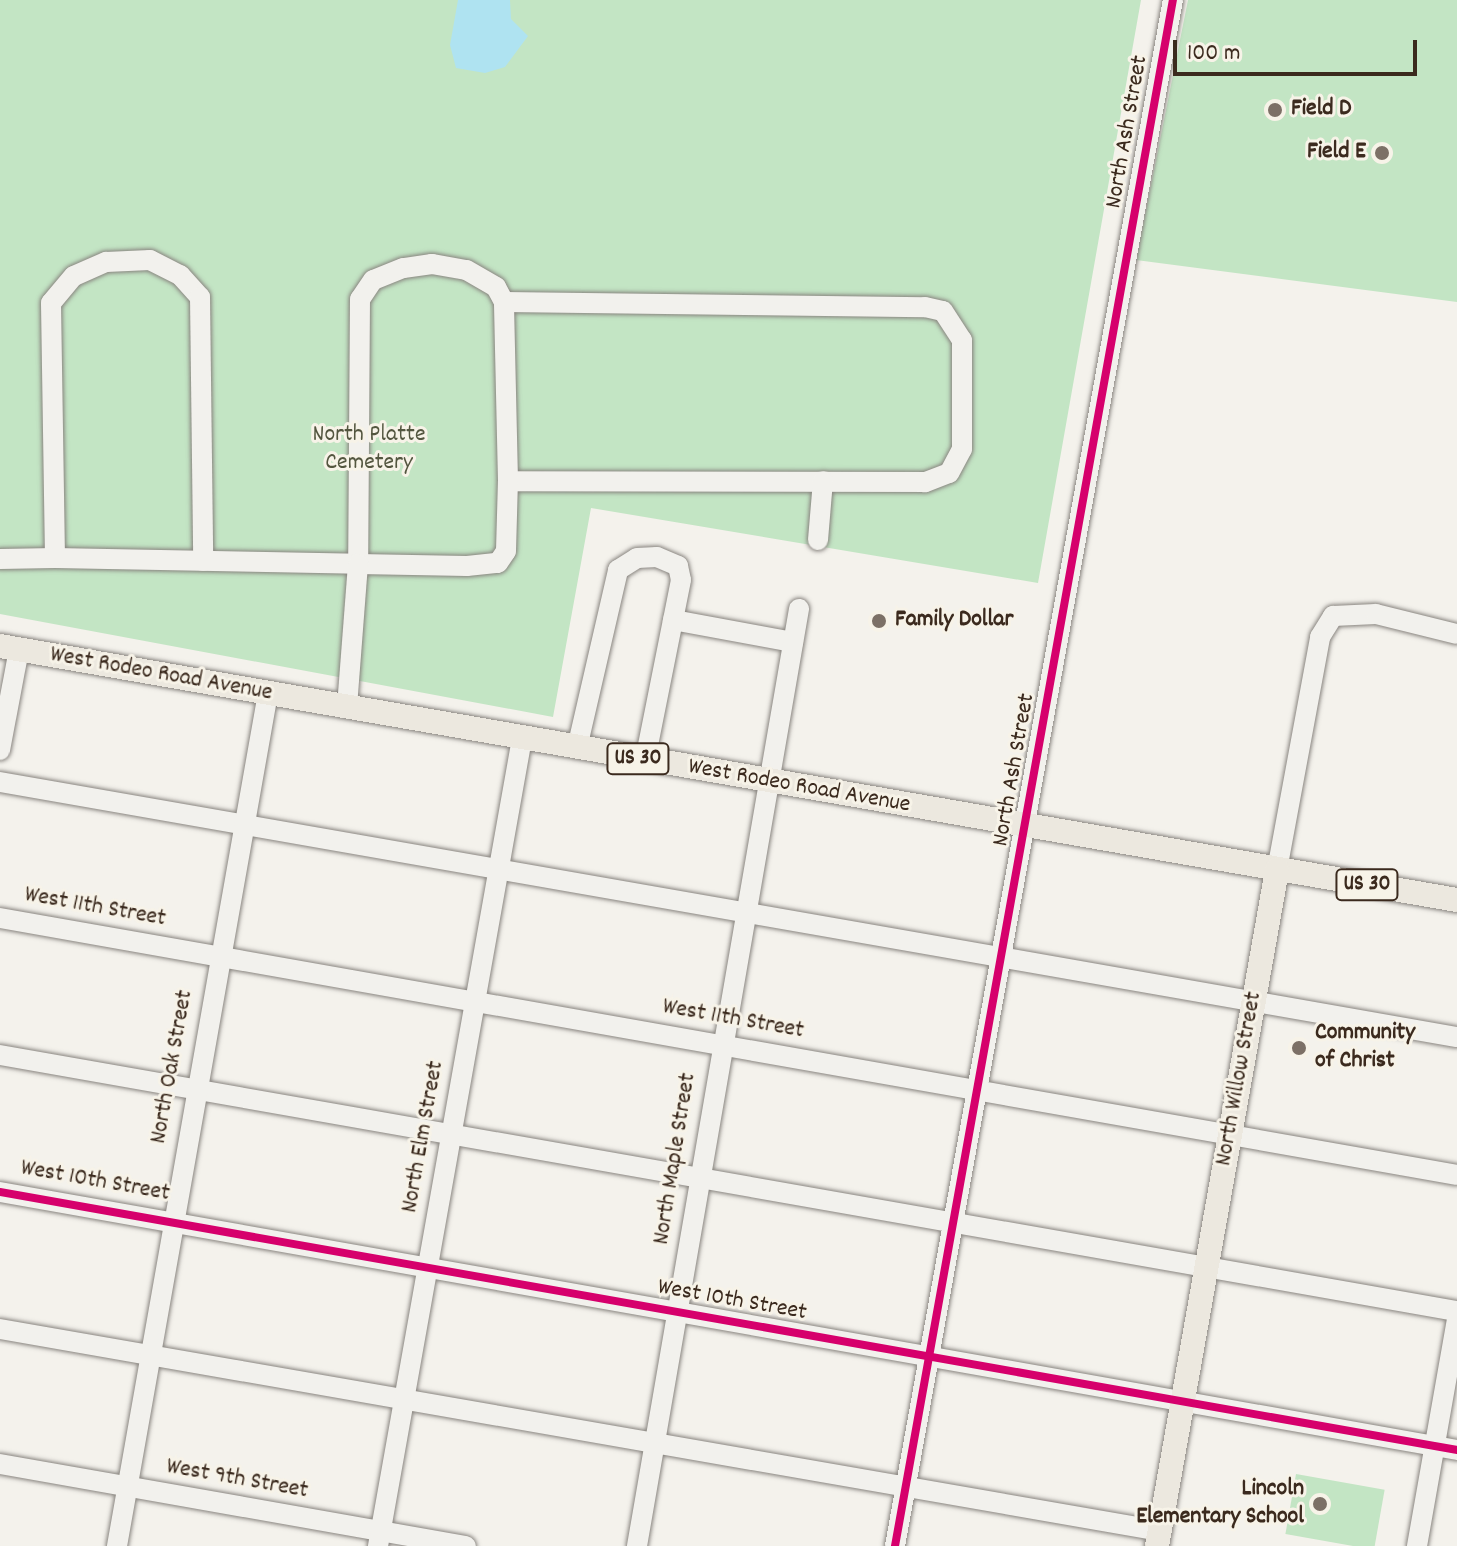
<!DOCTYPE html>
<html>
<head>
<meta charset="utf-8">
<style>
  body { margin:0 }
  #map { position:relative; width:1457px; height:1546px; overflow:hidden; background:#f4f2ec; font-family:Dekko,sans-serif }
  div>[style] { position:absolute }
  .green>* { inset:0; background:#c3e5c4; transform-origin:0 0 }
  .water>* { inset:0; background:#afe3f1 }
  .roads { filter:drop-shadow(0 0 2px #898580) drop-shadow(0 0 2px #898580) }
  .minor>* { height:20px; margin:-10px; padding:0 10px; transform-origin:10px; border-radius:10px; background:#f2f1ed }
  .major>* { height:24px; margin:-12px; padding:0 12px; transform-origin:12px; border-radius:12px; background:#ece8df }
  .cycleway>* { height:8px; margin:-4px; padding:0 4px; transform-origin:4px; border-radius:4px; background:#d6006c }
  .dots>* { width:22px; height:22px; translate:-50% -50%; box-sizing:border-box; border:4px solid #f7f3e8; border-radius:50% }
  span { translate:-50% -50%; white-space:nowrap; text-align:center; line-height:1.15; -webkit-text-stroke:6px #f7f3e8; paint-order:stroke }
  .shield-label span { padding:2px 6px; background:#f7f3e8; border:2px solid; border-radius:6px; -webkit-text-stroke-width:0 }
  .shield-label { font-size:22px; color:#3b2a1e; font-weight:700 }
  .poi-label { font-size:24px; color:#3b2a1e; font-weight:700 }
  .left { translate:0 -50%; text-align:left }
  .right { translate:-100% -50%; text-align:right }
  .street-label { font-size:24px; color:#3b2a1e }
  .park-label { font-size:24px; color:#53563f }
  .scale { position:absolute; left:1173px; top:40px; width:244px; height:36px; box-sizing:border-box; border:4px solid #3b2a1e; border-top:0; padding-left:10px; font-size:24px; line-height:28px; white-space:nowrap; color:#3b2a1e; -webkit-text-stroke:6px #f7f3e8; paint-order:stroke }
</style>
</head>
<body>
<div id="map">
  <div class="green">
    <div style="clip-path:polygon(0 0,1141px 0,1038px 583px,591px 508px,553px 717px,0 614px)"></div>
    <div style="clip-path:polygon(1188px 0,1457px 0,1457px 302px,1136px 260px)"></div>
    <div style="left:1296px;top:1474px;width:90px;height:61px;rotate:10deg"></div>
  </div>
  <div class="water">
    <div style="clip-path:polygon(458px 0,510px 0,511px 19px,528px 36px,505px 67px,485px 73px,456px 68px,450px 45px)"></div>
  </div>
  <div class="roads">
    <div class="minor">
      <div style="left:504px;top:302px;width:421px;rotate:0.7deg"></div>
      <div style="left:925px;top:307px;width:18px;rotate:13deg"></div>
      <div style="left:943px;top:311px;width:35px;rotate:57deg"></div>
      <div style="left:962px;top:340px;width:109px;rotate:90deg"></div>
      <div style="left:962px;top:449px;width:27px;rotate:118deg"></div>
      <div style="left:949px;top:473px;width:26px;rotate:159deg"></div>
      <div style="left:925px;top:482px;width:417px;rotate:-179.9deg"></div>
      <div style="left:818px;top:540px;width:59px;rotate:-85.2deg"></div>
      <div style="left:55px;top:558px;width:255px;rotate:-90.9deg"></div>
      <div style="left:51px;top:303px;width:35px;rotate:-50deg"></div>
      <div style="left:74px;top:276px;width:35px;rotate:-24deg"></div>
      <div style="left:106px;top:262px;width:44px;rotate:-2.6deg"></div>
      <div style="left:150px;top:260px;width:34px;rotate:27deg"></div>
      <div style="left:180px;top:275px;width:30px;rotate:48deg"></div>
      <div style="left:200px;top:297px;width:264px;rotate:89.3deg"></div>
      <div style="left:0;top:559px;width:55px;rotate:-1deg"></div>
      <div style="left:55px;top:558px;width:303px;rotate:1.1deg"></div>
      <div style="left:358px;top:564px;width:109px;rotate:1.1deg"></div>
      <div style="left:467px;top:566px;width:31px;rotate:-6deg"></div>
      <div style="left:498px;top:563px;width:14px;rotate:-56deg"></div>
      <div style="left:506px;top:551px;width:70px;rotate:-88.4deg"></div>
      <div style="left:508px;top:481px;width:179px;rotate:-91.3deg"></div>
      <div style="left:504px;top:302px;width:17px;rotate:-118deg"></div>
      <div style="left:496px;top:287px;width:34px;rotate:-150deg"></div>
      <div style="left:466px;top:270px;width:35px;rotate:-170deg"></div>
      <div style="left:432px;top:264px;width:29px;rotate:172deg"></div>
      <div style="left:403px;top:268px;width:32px;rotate:158deg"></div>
      <div style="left:373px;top:280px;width:23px;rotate:124deg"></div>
      <div style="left:360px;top:299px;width:265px;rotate:90.4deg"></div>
      <div style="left:358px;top:564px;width:143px;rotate:94.4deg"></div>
      <div style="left:673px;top:620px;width:122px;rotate:10.4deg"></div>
      <div style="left:577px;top:748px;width:183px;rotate:-77deg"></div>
      <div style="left:618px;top:570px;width:22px;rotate:-32deg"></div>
      <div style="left:637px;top:558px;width:20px;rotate:-3deg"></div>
      <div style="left:657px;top:557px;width:23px;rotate:23deg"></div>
      <div style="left:678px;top:566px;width:14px;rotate:78deg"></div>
      <div style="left:681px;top:580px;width:184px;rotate:101.3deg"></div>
      <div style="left:0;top:750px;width:103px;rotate:-79.3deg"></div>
      <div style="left:0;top:782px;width:1479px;rotate:9.93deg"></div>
      <div style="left:1277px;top:870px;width:237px;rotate:-79.5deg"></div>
      <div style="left:1320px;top:637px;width:25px;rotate:-58deg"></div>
      <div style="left:1333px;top:616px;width:43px;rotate:-2.7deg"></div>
      <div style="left:1376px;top:614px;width:83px;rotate:13.9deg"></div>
      <div style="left:0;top:918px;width:1479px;rotate:10deg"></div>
      <div style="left:0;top:1055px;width:1479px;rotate:9.97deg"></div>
      <div style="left:0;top:1192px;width:1480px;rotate:10.04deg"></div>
      <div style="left:0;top:1329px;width:1177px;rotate:9.88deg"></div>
      <div style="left:0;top:1464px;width:473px;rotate:10deg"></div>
      <div style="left:117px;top:1546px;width:866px;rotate:-79.96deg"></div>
      <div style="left:378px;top:1546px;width:821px;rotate:-79.89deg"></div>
      <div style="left:637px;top:1546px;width:951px;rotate:-80.19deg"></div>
      <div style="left:895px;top:1546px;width:1571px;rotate:-79.81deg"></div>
      <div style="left:1417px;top:1546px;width:230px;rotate:-80deg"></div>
    </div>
    <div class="major">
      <div style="left:0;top:646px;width:1479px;rotate:9.89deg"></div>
      <div style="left:1157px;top:1546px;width:687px;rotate:-79.93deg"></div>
    </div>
  </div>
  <div class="cycleway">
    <div style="left:0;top:1192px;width:1480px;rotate:10.04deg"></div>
    <div style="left:895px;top:1546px;width:1571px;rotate:-79.81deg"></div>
  </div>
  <div class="dots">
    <div style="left:1275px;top:110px;background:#7c7066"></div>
    <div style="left:1382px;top:153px;background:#7c7066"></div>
    <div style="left:879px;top:621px;background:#7c7066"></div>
    <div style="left:1299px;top:1048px;background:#7c7066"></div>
    <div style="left:1320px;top:1504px;background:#7c7066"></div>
  </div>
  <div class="shield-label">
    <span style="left:638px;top:759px">US 30</span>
    <span style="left:1367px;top:885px">US 30</span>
  </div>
  <div class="poi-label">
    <span class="left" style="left:1291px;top:110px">Field D</span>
    <span class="right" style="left:1366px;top:153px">Field E</span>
    <span class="left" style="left:895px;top:621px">Family Dollar</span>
    <span class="left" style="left:1315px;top:1048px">Community<br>of Christ</span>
    <span class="right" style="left:1304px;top:1504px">Lincoln<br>Elementary School</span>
  </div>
  <div class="street-label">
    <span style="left:1128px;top:132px;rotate:-80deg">North Ash Street</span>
    <span style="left:161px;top:675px;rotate:10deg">West Rodeo Road Avenue</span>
    <span style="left:1015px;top:770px;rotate:-80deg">North Ash Street</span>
    <span style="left:799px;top:787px;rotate:10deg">West Rodeo Road Avenue</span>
    <span style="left:95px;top:908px;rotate:10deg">West 11th Street</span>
    <span style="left:733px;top:1020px;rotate:10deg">West 11th Street</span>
    <span style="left:173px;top:1067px;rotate:-80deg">North Oak Street</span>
    <span style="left:1240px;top:1079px;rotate:-80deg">North Willow Street</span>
    <span style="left:424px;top:1137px;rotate:-80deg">North Elm Street</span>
    <span style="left:676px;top:1159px;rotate:-81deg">North Maple Street</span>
    <span style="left:95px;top:1182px;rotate:10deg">West 10th Street</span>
    <span style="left:732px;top:1301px;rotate:10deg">West 10th Street</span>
    <span style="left:237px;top:1480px;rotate:10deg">West 9th Street</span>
  </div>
  <div class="park-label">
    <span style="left:369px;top:450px">North Platte<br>Cemetery</span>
  </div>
  <div class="scale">100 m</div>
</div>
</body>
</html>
